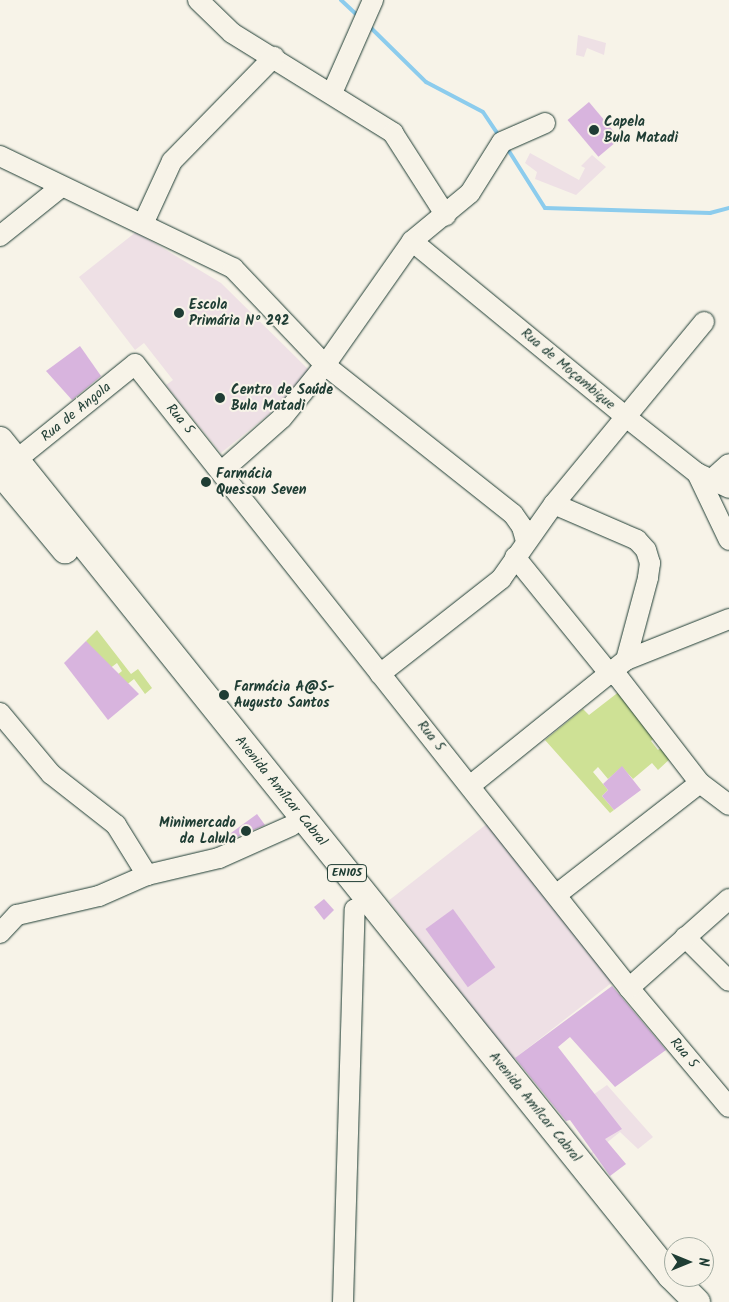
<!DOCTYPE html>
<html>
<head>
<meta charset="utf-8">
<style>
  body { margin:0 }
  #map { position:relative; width:729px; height:1302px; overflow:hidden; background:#f7f3e8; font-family:Kalam,sans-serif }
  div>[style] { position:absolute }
  .built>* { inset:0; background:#eee0e5; transform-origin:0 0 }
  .green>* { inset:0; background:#cee195 }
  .stream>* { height:4px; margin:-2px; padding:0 2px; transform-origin:2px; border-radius:2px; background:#8ccced }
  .building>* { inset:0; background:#d8b4de; transform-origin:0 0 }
  .roads { filter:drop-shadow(0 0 1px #1f3d34) drop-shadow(0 0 1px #1f3d34) }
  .minor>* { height:20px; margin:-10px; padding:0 10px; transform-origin:10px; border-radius:10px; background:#f7f3e8 }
  .major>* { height:26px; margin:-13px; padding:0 13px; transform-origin:13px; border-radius:13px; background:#f7f3e8 }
  .dots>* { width:14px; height:14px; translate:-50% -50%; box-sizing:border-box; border:2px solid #f7f3e8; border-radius:50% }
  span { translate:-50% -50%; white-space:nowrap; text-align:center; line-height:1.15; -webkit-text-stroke:4px #f7f3e8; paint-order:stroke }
  .shield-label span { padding:1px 4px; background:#f7f3e8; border:1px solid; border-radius:4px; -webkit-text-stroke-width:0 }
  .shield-label { font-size:12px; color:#1f3d34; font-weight:700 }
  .poi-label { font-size:14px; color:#1f3d34; font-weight:700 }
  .left { translate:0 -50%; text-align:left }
  .right { translate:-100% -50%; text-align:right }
  .street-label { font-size:14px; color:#1f3d34 }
  .north { position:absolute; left:664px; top:1237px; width:50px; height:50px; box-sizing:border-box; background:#f7f3e8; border:1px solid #a1aaa0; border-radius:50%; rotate:90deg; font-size:14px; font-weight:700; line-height:20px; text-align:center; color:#1f3d34 }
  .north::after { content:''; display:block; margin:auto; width:18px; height:22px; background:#1f3d34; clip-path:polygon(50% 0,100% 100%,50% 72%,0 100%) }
</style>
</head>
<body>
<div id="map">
  <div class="built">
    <div style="clip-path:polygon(578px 35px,606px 43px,604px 55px,587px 48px,584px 57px,576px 55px)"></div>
    <div style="clip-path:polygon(530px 153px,579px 180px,585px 168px,581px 166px,592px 155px,606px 167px,576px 195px,535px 179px,537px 172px,525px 163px)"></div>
    <div style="clip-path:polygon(136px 232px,221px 283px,312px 373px,303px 377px,274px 410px,221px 453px,166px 385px,173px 380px,144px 343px,135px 350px,79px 277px)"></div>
    <div style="left:488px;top:823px;width:202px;height:126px;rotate:52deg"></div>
    <div style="clip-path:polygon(607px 1085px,653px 1137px,638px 1149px,620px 1132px,589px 1157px,593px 1150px,566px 1114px)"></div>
  </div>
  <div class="green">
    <div style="clip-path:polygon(97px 630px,131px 674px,138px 669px,152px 688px,145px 694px,134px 679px,125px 686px,117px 675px,122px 671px,117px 663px,105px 672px,86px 641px)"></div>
    <div style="clip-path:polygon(620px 691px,656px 736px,651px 741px,658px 750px,664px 746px,672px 757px,658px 770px,652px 763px,633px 779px,622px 767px,608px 779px,598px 767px,593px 772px,608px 790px,602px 796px,614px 810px,610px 813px,545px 740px,583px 709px,589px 715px)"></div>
  </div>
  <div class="stream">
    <div style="left:341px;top:0;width:23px;rotate:43deg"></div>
    <div style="left:369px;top:26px;width:80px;rotate:44.5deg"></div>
    <div style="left:426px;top:82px;width:64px;rotate:27.8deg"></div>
    <div style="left:483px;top:112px;width:29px;rotate:56deg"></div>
    <div style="left:507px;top:148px;width:71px;rotate:57.7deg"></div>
    <div style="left:545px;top:208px;width:165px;rotate:1.7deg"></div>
    <div style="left:710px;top:213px;width:20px;rotate:-15deg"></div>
  </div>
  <div class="building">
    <div style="left:589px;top:102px;width:48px;height:28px;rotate:50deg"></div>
    <div style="clip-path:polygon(80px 346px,101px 376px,72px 400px,46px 371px)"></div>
    <div style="clip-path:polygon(86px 641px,139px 694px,108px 720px,64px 663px)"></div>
    <div style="clip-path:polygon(622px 766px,641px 790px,614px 810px,602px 796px,608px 790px,603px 784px)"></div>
    <div style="clip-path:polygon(257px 814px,265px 825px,223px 843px,220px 841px)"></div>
    <div style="clip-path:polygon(324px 899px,334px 910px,324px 920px,314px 907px)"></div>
    <div style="left:453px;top:909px;width:72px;height:34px;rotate:54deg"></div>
    <div style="clip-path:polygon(612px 986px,666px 1050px,615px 1087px,570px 1037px,558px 1047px,622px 1129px,605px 1139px,626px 1164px,610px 1176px,570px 1120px,566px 1121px,515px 1058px)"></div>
  </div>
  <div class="roads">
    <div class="minor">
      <div style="left:198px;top:0;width:47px;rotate:44.1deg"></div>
      <div style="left:232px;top:33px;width:190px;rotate:31.8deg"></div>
      <div style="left:393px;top:133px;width:98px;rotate:57.4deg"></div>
      <div style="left:332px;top:93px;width:102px;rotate:-66.2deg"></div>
      <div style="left:0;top:156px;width:259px;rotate:25.7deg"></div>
      <div style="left:233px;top:268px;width:134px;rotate:46.5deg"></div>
      <div style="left:325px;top:365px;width:240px;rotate:38.4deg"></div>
      <div style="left:513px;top:514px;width:16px;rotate:55deg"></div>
      <div style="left:522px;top:527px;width:15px;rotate:74deg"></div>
      <div style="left:143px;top:224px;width:69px;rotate:-65.3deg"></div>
      <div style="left:172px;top:161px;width:146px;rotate:-45.6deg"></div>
      <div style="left:0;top:236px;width:78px;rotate:-38.8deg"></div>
      <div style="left:412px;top:241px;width:277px;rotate:39.4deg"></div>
      <div style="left:626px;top:417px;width:90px;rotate:38.3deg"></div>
      <div style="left:697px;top:473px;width:35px;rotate:25deg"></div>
      <div style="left:5px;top:469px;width:167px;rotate:-38.9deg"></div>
      <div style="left:135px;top:364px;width:796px;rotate:51.63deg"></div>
      <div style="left:629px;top:988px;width:155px;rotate:50deg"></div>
      <div style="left:222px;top:471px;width:80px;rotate:-41.5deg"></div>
      <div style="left:282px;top:418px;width:68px;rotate:-50.9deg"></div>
      <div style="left:325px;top:365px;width:151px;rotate:-54.9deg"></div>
      <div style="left:412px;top:241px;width:75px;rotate:-39.6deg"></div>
      <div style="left:470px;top:193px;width:60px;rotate:-57.9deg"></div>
      <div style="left:502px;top:142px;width:47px;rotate:-23.8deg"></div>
      <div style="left:697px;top:473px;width:74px;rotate:64.5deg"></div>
      <div style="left:710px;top:481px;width:25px;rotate:-42deg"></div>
      <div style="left:554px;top:504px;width:90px;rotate:23.4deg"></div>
      <div style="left:637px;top:540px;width:13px;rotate:48deg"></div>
      <div style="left:646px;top:550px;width:14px;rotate:73deg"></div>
      <div style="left:650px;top:563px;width:15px;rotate:98deg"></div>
      <div style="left:648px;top:578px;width:85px;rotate:105deg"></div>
      <div style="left:515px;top:557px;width:148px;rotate:51deg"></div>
      <div style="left:608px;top:672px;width:11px;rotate:27deg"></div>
      <div style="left:618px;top:677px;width:134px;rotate:52.3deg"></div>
      <div style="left:700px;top:783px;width:36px;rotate:37deg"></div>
      <div style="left:380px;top:674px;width:154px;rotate:-38.1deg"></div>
      <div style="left:501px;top:579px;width:92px;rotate:-54.8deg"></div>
      <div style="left:554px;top:504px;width:236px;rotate:-50.5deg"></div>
      <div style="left:0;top:713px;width:80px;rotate:50.1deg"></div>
      <div style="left:51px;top:774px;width:83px;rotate:38.1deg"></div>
      <div style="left:116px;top:825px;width:59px;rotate:58.2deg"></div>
      <div style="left:471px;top:785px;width:199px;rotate:-38.9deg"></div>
      <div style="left:626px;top:660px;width:111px;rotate:-21.7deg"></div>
      <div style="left:556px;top:895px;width:182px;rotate:-37.9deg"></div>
      <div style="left:0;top:933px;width:25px;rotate:-47deg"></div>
      <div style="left:17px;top:915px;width:84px;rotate:-13deg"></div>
      <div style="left:99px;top:896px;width:52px;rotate:-23.6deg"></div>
      <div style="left:147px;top:875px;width:74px;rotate:-13.3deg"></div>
      <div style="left:219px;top:858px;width:79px;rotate:-24deg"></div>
      <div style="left:685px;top:937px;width:62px;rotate:45deg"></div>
      <div style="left:629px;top:988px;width:134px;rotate:-41.7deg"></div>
      <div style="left:343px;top:1302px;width:393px;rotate:-88.3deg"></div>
    </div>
    <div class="major">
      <div style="left:0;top:440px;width:1072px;rotate:51.25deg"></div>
      <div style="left:671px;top:1276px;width:37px;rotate:45deg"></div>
      <div style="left:0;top:472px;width:102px;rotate:50.2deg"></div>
    </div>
  </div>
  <div class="dots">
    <div style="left:594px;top:130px;background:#1f3d34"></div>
    <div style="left:179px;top:313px;background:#1f3d34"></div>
    <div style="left:220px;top:398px;background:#1f3d34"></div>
    <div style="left:206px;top:482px;background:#1f3d34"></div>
    <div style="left:224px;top:695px;background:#1f3d34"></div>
    <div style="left:246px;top:831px;background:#1f3d34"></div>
  </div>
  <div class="shield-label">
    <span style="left:347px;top:873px">EN105</span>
  </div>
  <div class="poi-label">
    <span class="left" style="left:604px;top:130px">Capela<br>Bula Matadi</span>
    <span class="left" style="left:189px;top:313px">Escola<br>Primária Nº 292</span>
    <span class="left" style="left:231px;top:398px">Centro de Saúde<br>Bula Matadi</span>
    <span class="left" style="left:216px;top:482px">Farmácia<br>Quesson Seven</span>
    <span class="left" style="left:234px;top:695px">Farmácia A@S-<br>Augusto Santos</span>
    <span class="right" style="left:236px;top:831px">Minimercado<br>da Lalula</span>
  </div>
  <div class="street-label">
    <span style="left:568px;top:369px;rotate:40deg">Rua de Moçambique</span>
    <span style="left:76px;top:412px;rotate:-39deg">Rua de Angola</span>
    <span style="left:180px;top:419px;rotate:50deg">Rua 5</span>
    <span style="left:431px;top:736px;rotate:51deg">Rua 5</span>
    <span style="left:281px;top:791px;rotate:51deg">Avenida Amílcar Cabral</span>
    <span style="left:684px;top:1053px;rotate:50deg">Rua 5</span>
    <span style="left:535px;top:1107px;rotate:51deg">Avenida Amílcar Cabral</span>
  </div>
  <div class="north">N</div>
</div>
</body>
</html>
